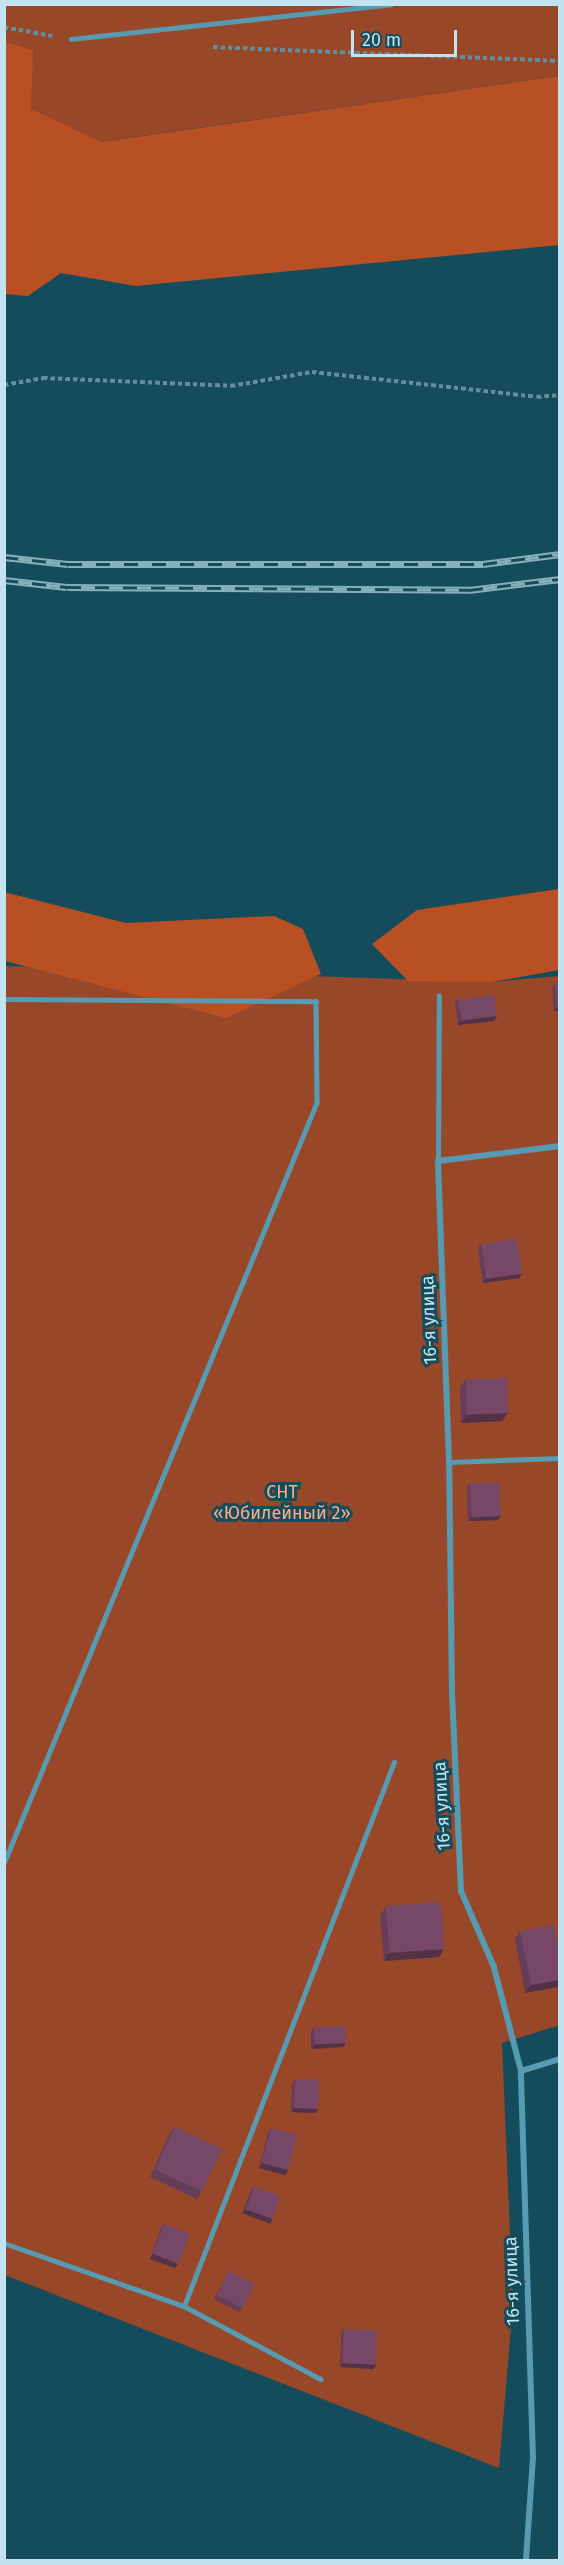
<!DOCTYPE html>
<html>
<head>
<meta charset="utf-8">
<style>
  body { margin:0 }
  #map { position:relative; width:564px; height:2565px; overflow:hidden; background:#154c5c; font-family:"Fira Sans",sans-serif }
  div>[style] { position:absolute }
  .green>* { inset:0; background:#984828 }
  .forest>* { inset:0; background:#b95023 }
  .path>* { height:4px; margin-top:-2px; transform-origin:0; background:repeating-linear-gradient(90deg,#628f9d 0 4.5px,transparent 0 7.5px) }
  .service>* { height:4.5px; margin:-2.25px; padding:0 2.25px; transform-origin:2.25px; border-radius:2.25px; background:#579bb2 }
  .minor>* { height:6px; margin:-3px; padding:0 3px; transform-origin:3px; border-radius:3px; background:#579bb2 }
  .rail>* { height:7px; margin-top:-3.5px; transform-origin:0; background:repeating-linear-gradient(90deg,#154c5c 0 14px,#87b0bd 0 28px); box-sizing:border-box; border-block:2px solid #87b0bd }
  .wall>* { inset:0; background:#653d58 }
  .shaded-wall>* { inset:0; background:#533247; transform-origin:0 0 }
  .building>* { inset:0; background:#764766; transform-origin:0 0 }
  span { translate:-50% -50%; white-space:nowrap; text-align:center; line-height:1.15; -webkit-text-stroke:6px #154c5c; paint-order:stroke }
  .street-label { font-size:18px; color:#c2e3ef }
  .park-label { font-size:18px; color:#fdab8c }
  .frame { position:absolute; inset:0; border:6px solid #c2e3ef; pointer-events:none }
  .scale { position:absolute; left:351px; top:30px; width:106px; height:27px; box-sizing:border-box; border:3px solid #c2e3ef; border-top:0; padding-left:8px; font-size:18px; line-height:21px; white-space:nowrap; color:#c2e3ef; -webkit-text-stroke:4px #154c5c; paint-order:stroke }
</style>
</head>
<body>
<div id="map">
  <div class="green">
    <div style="clip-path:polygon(5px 5px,559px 5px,559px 76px,100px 142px,5px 146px)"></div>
    <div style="clip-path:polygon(4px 966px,492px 982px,559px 976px,560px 2025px,502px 2043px,513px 2304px,499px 2468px,5px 2275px)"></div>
  </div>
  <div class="forest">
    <div style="clip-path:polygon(5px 42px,33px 50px,31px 109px,101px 142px,559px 76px,559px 245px,136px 286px,61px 273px,28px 296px,5px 294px)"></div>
    <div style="clip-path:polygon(559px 889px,559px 970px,492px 982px,408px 981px,372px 944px,417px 910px)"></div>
    <div style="clip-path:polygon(4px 892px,126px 923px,274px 916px,303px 929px,321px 974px,226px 1018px,5px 961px)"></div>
  </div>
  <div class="path">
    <div style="left:4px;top:27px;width:49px;rotate:10.6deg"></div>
    <div style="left:213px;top:47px;width:347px;rotate:2.3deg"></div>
    <div style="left:4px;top:385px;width:40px;rotate:-10deg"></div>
    <div style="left:43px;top:378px;width:188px;rotate:2.4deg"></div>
    <div style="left:231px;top:386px;width:82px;rotate:-9.8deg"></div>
    <div style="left:312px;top:372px;width:226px;rotate:6.3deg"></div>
    <div style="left:537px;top:397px;width:23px;rotate:-5deg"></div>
  </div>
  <div class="service">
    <div style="left:71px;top:39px;width:322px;rotate:-6.2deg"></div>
    <div style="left:4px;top:999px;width:312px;rotate:0.4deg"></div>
    <div style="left:316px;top:1001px;width:102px;rotate:89.4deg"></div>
    <div style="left:317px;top:1103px;width:823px;rotate:112.36deg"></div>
    <div style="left:438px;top:1161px;width:165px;rotate:-89.7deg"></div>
    <div style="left:449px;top:1462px;width:111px;rotate:-2.1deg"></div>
    <div style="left:4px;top:2243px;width:191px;rotate:19.3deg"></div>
    <div style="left:184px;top:2306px;width:583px;rotate:-68.89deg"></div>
    <div style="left:184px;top:2306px;width:155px;rotate:28.1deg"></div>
  </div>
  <div class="minor">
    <div style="left:521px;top:2071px;width:41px;rotate:-17.1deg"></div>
    <div style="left:526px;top:2560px;width:102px;rotate:-86.1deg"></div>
    <div style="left:533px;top:2458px;width:387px;rotate:-91.8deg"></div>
    <div style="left:521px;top:2071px;width:107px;rotate:-104.6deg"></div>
    <div style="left:494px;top:1967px;width:83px;rotate:-113.5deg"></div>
    <div style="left:461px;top:1891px;width:196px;rotate:-92.6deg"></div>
    <div style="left:452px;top:1695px;width:233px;rotate:-90.7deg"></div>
    <div style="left:449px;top:1462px;width:301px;rotate:-92.1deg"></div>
    <div style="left:438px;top:1161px;width:123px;rotate:-7deg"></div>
  </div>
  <div class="rail">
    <div style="left:4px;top:557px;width:64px;rotate:6.2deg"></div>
    <div style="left:68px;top:564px;width:415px"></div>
    <div style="left:483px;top:564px;width:78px;rotate:-7.4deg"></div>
    <div style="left:4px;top:580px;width:63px;rotate:6.3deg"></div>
    <div style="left:67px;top:587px;width:402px;rotate:0.4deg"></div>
    <div style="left:469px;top:590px;width:92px;rotate:-6.9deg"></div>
  </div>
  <div class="wall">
    <div style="clip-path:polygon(555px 984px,560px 1011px,554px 1011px,552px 988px)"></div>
    <div style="clip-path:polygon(458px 999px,497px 1016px,494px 1021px,458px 1025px,455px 1003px)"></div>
    <div style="clip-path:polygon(481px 1244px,522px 1274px,519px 1278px,483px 1283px,478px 1248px)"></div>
    <div style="clip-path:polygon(466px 1379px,502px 1421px,461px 1423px,460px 1387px)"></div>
    <div style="clip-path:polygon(470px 1483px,501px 1516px,498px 1520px,468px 1521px,467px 1487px)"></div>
    <div style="clip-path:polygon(386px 1907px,444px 1949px,439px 1957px,384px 1961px,380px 1915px)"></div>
    <div style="clip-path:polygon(520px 1931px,558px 1987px,525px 1993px,515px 1939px)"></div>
    <div style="clip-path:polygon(314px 2027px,346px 2043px,343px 2047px,311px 2049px,311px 2031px)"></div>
    <div style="clip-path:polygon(295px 2079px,318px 2109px,315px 2113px,291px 2112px,292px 2083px)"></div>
    <div style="clip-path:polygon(175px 2127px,202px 2191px,197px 2199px,150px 2177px,169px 2135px)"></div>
    <div style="clip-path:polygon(271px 2128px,288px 2171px,285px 2175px,259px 2168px,268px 2133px)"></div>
    <div style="clip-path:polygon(254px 2187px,272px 2219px,269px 2223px,242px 2213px,251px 2191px)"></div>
    <div style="clip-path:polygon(164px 2224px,175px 2268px,150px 2259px,161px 2228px)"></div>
    <div style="clip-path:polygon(229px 2271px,242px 2308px,239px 2312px,214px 2299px)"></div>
    <div style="clip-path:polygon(344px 2329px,376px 2365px,373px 2369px,340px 2367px,341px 2333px)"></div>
  </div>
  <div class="shaded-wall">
    <div style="clip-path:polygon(557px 1007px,560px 1007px,560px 1011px,554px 1011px)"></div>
    <div style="clip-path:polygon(497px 1016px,494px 1021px,458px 1025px,461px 1020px)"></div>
    <div style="clip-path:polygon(522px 1274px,519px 1278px,483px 1283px,486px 1279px)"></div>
    <div style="clip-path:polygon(508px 1413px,502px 1421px,461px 1423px,467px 1415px)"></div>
    <div style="clip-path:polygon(501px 1516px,498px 1520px,468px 1521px,471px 1517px)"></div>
    <div style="clip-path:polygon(444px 1949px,439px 1957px,384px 1961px,389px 1953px)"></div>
    <div style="clip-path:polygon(560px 1980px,560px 1985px,558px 1987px,525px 1993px,531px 1985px)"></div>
    <div style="clip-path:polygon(346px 2043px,343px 2047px,311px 2049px,314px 2044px)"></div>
    <div style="clip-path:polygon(294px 2108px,318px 2109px,315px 2113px,291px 2112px)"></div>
    <div style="clip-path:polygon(262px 2163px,288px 2171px,285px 2175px,259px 2168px)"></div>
    <div style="left:245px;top:2209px;width:29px;height:5px;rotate:20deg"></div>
    <div style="clip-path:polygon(153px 2254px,178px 2264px,175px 2268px,150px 2259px)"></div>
    <div style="clip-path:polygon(343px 2363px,376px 2365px,373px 2369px,340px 2367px)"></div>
  </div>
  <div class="building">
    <div style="clip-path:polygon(555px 984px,560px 984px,560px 1007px,557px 1007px)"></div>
    <div style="left:494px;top:995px;width:21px;height:36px;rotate:82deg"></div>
    <div style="left:517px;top:1239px;width:35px;height:36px;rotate:82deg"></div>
    <div style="left:507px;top:1378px;width:35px;height:41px;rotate:88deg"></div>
    <div style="left:499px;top:1482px;width:34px;height:29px;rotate:87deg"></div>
    <div style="left:441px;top:1902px;width:47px;height:55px;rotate:86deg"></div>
    <div style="clip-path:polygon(554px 1925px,560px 1955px,560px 1980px,531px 1985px,520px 1931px)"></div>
    <div style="left:345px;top:2026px;width:17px;height:31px;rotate:87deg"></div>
    <div style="left:295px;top:2079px;width:24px;height:29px;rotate:2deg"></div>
    <div style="left:175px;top:2127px;width:52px;height:47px;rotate:25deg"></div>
    <div style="left:271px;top:2128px;width:27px;height:36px;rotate:15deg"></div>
    <div style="left:254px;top:2187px;width:28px;height:24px;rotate:19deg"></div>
    <div style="left:164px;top:2224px;width:28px;height:32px;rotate:21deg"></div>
    <div style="left:229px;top:2271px;width:29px;height:27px;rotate:27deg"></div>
    <div style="left:344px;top:2329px;width:33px;height:34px;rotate:3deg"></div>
  </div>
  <div class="street-label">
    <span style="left:429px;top:1320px;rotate:-92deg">16-я улица</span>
    <span style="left:442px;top:1806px;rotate:-93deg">16-я улица</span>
    <span style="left:512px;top:2281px;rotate:-92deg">16-я улица</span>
  </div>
  <div class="park-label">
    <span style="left:282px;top:1503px">СНТ<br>«Юбилейный 2»</span>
  </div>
  <div class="frame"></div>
  <div class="scale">20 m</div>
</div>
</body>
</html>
